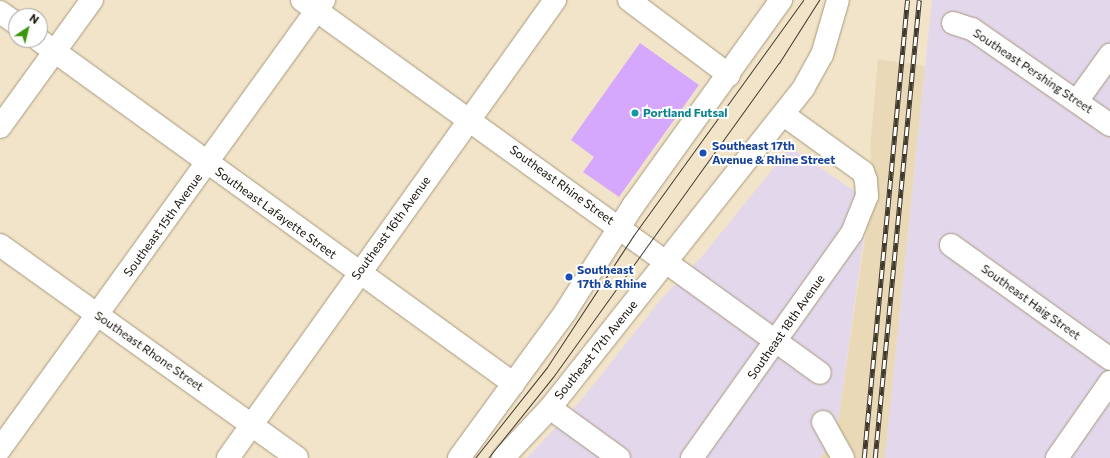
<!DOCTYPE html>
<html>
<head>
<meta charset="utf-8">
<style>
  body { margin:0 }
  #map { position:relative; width:1110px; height:458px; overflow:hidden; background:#f2e4c9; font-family:Commissioner,sans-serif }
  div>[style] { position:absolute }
  .built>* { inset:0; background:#ead9b7 }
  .industrial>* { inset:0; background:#e3d7eb }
  .building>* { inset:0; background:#d5a8fe }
  .roads { filter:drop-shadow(0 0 1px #a5997f) drop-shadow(0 0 1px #a5997f) }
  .minor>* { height:22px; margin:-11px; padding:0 11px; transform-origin:11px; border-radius:11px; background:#fff }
  .tram>* { height:1px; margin:-0.5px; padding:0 0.5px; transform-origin:0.5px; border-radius:0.5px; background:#3f392d }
  .rail>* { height:4.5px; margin-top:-2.25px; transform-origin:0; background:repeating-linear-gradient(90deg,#fff 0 9px,#3f392d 0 18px); box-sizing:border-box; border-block:1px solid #3f392d }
  .dots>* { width:11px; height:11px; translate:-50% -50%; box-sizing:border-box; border:2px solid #fff; border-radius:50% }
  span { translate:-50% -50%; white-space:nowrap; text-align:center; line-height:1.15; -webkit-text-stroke:4px #fff; paint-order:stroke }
  .street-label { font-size:12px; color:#130f06 }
  .culture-label { font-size:12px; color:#0d838f; font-weight:700 }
  .left { translate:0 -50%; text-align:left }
  .transit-label { font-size:12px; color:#164399; font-weight:700 }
  .north { position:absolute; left:8px; top:8px; width:40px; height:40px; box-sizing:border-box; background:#fff; border:1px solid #a19f9b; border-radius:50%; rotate:35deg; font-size:11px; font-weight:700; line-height:16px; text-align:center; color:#130f06 }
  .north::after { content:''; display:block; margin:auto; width:14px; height:18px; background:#3b950f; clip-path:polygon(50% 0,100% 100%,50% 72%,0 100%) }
</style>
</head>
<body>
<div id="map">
  <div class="built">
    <div style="clip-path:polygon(878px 59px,925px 66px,885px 458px,820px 458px,836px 435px,873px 184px,870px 149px)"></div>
  </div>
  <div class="industrial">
    <div style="clip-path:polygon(932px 0,1110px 0,1110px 458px,885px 458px)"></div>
    <div style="clip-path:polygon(788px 150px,796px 151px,869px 201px,836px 436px,820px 458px,527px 458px,583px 398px,662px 298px,704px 254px)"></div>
  </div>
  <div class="building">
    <div style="clip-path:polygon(640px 43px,699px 85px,619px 197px,583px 172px,594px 157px,571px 140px)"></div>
  </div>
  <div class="roads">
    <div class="minor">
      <div style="left:302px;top:0;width:638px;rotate:35.76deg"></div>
      <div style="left:629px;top:0;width:125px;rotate:36.9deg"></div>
      <div style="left:0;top:12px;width:19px;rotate:35deg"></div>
      <div style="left:953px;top:23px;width:20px;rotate:18deg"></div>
      <div style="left:972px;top:29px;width:168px;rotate:34.8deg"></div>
      <div style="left:39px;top:40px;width:586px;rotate:35.91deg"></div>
      <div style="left:1077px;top:101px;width:57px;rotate:-54.3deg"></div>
      <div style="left:0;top:127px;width:157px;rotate:-54.1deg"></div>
      <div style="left:0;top:245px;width:365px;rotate:35.6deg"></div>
      <div style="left:951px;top:245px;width:196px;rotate:35.6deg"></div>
      <div style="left:550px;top:408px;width:85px;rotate:35.9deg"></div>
      <div style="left:823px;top:422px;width:41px;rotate:60.9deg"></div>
      <div style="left:0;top:449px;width:554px;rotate:-54.19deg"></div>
      <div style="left:228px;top:458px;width:563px;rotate:-54.47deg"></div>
      <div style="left:459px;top:458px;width:182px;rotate:-53.9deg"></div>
      <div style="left:566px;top:311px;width:125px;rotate:-57.5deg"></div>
      <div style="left:633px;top:206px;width:254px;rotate:-54.3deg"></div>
      <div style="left:503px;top:458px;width:69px;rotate:-46.8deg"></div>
      <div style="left:550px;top:408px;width:409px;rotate:-51.6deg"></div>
      <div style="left:804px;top:87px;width:37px;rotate:-61deg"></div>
      <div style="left:822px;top:55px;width:57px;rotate:-73.8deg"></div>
      <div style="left:692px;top:458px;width:276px;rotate:-54.6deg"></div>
      <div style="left:852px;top:233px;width:40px;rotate:-68deg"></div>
      <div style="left:867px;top:196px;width:16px;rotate:-94deg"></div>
      <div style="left:866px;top:180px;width:9px;rotate:-111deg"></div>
      <div style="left:863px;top:172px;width:97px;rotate:-144.2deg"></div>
      <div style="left:1057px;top:458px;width:93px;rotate:-55.1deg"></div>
    </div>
  </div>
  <div class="tram">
    <div style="left:475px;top:458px;width:116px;rotate:-51.6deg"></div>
    <div style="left:547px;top:367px;width:157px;rotate:-56.7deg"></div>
    <div style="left:633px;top:236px;width:291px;rotate:-54.2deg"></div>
    <div style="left:488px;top:458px;width:104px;rotate:-51.3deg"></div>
    <div style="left:553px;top:377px;width:387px;rotate:-54.3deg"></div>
    <div style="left:779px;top:63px;width:75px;rotate:-57.6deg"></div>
  </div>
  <div class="rail">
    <div style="left:864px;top:458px;width:460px;rotate:-84.6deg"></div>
    <div style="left:875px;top:458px;width:460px;rotate:-84.5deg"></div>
  </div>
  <div class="dots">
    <div style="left:635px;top:113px;background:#0f9aa8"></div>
    <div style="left:703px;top:153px;background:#1a4fb4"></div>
    <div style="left:569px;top:277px;background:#1a4fb4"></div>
  </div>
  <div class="street-label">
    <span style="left:1033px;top:71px;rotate:34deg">Southeast Pershing Street</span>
    <span style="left:562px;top:185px;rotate:36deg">Southeast Rhine Street</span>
    <span style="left:276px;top:213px;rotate:36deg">Southeast Lafayette Street</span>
    <span style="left:163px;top:225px;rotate:-54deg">Southeast 15th Avenue</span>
    <span style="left:391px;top:228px;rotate:-54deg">Southeast 16th Avenue</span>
    <span style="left:1031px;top:302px;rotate:36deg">Southeast Haig Street</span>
    <span style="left:786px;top:327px;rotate:-55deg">Southeast 18th Avenue</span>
    <span style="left:596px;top:350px;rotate:-51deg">Southeast 17th Avenue</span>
    <span style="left:149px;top:351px;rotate:35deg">Southeast Rhone Street</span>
  </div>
  <div class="culture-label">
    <span class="left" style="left:643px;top:113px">Portland Futsal</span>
  </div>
  <div class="transit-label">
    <span class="left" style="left:712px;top:153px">Southeast 17th<br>Avenue &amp; Rhine Street</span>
    <span class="left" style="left:577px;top:277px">Southeast<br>17th &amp; Rhine</span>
  </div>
  <div class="north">N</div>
</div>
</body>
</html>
